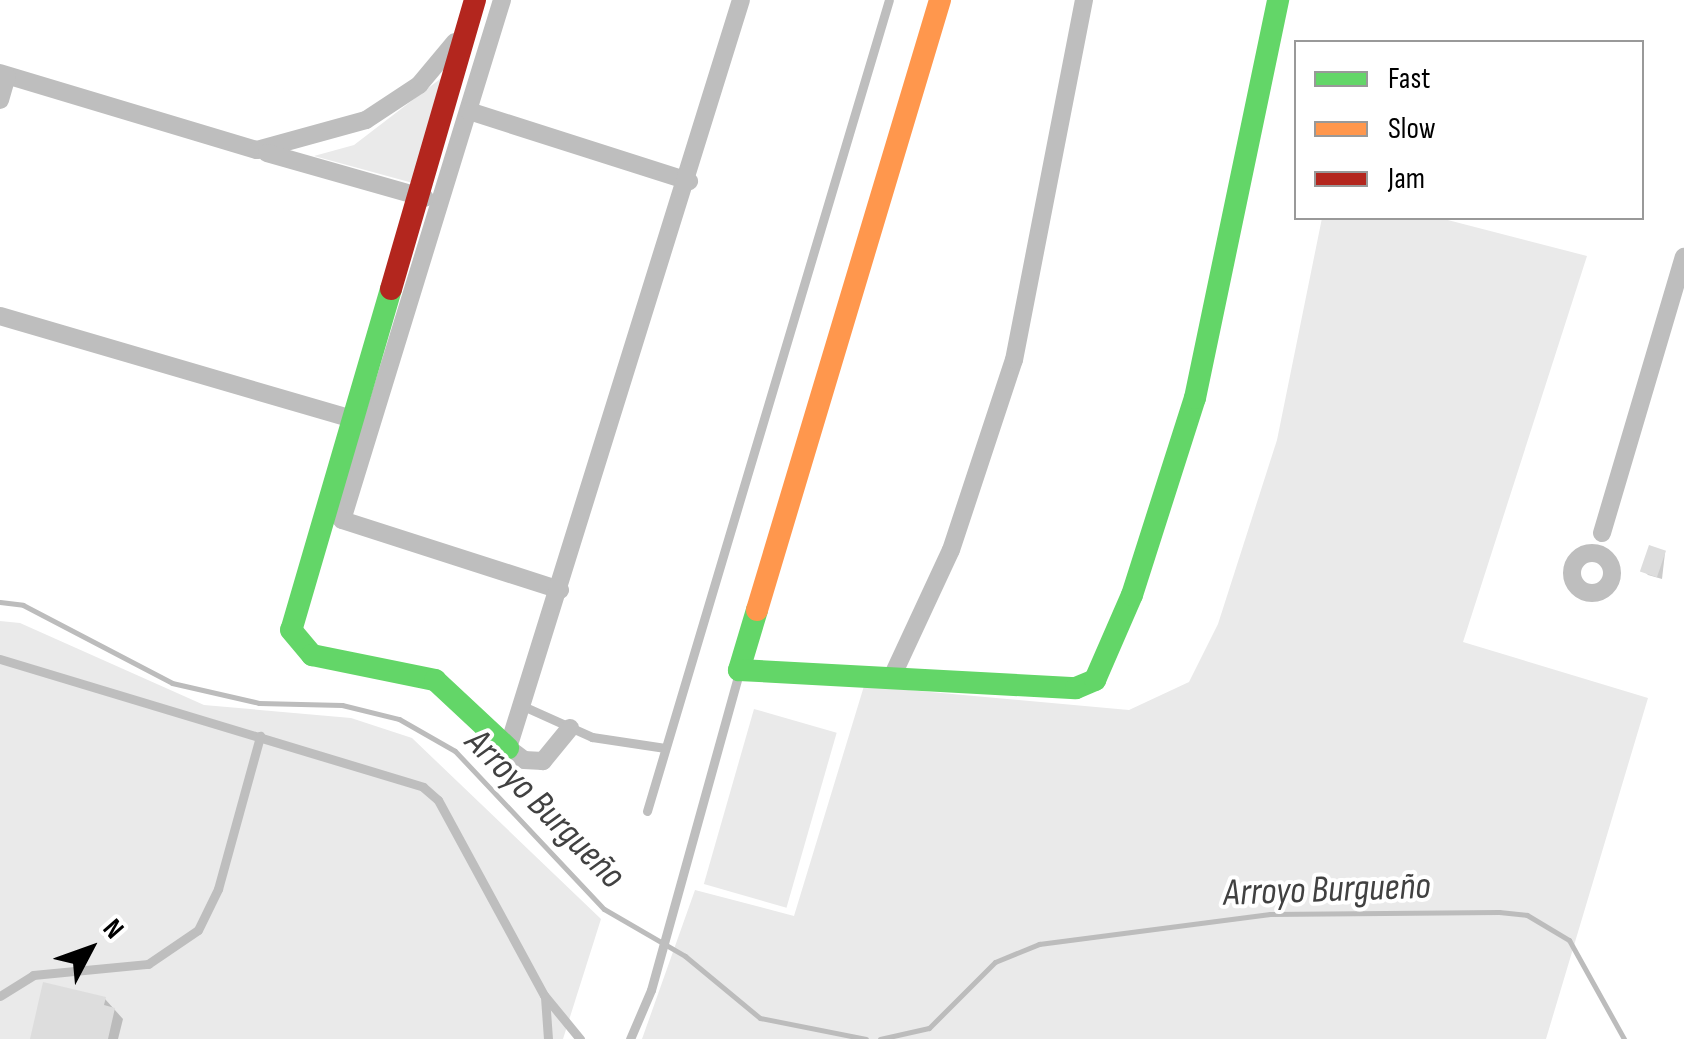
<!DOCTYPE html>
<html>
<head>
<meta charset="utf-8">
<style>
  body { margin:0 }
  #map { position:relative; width:1684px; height:1039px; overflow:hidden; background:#fff; font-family:"Sofia Sans Condensed",sans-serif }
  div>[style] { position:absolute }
  .green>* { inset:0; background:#eaeaea; transform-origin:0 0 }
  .shadow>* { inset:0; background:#0003 }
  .stream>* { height:5px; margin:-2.5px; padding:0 2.5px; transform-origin:2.5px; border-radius:2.5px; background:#bcbcbc }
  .building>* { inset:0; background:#ddd; transform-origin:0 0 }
  .lane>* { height:9px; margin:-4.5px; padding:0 4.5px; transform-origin:4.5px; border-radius:4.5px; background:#bebebe }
  .street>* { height:18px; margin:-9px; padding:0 9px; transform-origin:9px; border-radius:9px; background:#bebebe }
  .street>.ring { margin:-9px; padding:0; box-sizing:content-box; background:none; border:18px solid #bebebe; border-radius:50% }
  .fast>* { height:22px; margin:-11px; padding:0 11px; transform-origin:11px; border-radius:11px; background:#63d668 }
  .slow>* { height:22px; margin:-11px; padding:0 11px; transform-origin:11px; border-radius:11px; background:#ff974d }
  .jam>* { height:22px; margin:-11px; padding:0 11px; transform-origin:11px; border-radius:11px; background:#b3261e }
  span { translate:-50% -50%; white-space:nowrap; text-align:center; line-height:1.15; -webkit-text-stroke:8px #fff; paint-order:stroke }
  .water-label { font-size:38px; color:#414141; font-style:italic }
  .legend { position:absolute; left:1294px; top:40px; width:350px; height:180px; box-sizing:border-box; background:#fff; border:2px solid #999; margin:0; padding:12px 18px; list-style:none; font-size:30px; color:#000 }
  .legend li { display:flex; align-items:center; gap:20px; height:50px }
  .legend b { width:50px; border:2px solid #999 }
  .north { position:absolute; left:40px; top:899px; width:100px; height:100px; -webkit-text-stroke:8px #fff; paint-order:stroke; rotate:49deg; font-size:28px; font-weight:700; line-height:40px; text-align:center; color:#000 }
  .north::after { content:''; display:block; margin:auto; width:35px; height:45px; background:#000; clip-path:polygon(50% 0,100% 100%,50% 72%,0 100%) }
</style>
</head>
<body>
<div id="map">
  <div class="green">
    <div style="clip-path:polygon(444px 76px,413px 183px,314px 156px,354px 145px)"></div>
    <div style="clip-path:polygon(1322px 218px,1440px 218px,1587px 256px,1463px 642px,1648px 698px,1546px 1039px,642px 1039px,695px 890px,794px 916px,864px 686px,1129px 710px,1189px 682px,1218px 624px,1277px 440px)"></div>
    <div style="clip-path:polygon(0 621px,20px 623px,204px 705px,351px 718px,412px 738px,601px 919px,563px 1039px,0 1039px)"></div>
    <div style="left:754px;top:709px;width:86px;height:182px;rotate:16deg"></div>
  </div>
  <div class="shadow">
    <div style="clip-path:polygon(1665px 553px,1662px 579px,1648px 575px,1644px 571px)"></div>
    <div style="clip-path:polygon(105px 999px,123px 1019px,118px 1039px,33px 1039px)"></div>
  </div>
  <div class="stream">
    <div style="left:0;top:602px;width:23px;rotate:7deg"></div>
    <div style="left:23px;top:605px;width:168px;rotate:27.6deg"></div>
    <div style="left:172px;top:683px;width:89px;rotate:12.9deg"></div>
    <div style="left:259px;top:703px;width:83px;rotate:1.4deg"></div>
    <div style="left:342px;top:705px;width:59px;rotate:13.8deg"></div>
    <div style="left:399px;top:719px;width:64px;rotate:29.7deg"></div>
    <div style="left:455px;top:751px;width:217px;rotate:46.7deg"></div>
    <div style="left:604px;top:909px;width:94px;rotate:30.1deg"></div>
    <div style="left:685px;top:956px;width:97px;rotate:39.6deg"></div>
    <div style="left:760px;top:1018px;width:108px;rotate:11.2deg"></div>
    <div style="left:880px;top:1039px;width:50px;rotate:-12.7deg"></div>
    <div style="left:929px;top:1028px;width:93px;rotate:-45deg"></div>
    <div style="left:995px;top:962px;width:48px;rotate:-22.2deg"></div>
    <div style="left:1039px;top:944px;width:233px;rotate:-7.4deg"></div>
    <div style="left:1270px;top:914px;width:229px;rotate:-0.5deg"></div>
    <div style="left:1499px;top:912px;width:28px;rotate:6deg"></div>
    <div style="left:1527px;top:915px;width:49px;rotate:30.8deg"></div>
    <div style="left:1569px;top:940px;width:113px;rotate:60.9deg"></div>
  </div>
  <div class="building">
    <div style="left:1649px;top:545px;width:18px;height:28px;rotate:19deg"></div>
    <div style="clip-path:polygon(43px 982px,106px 997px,104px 1005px,115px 1008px,108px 1039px,30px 1039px)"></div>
  </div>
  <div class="lane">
    <div style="left:0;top:659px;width:442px;rotate:16.8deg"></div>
    <div style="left:423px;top:787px;width:20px;rotate:41deg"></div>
    <div style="left:438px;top:800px;width:222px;rotate:61.5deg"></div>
    <div style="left:544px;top:995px;width:57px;rotate:50.7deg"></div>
    <div style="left:523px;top:706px;width:76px;rotate:24.2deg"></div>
    <div style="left:592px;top:737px;width:74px;rotate:8.6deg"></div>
    <div style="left:647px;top:811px;width:846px;rotate:-73.39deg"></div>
    <div style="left:0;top:996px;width:39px;rotate:-32deg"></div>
    <div style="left:33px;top:975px;width:116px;rotate:-5.5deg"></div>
    <div style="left:148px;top:964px;width:60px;rotate:-34.2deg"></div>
    <div style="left:198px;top:930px;width:46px;rotate:-64deg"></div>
    <div style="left:218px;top:889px;width:159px;rotate:-74.6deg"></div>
    <div style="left:545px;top:997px;width:42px;rotate:85.9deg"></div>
    <div style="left:630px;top:1039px;width:53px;rotate:-66.8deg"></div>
    <div style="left:651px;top:990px;width:330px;rotate:-74.5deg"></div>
  </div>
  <div class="street">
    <div style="left:502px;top:0;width:544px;rotate:107.1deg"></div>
    <div style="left:342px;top:520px;width:229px;rotate:17.8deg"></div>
    <div style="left:0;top:73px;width:268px;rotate:16.7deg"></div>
    <div style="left:257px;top:150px;width:113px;rotate:-15.4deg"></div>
    <div style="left:366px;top:120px;width:64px;rotate:-33.4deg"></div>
    <div style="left:419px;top:85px;width:56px;rotate:-50.1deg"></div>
    <div style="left:0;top:100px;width:25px;rotate:-74deg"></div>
    <div style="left:469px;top:111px;width:231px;rotate:17.7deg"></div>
    <div style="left:267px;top:153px;width:164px;rotate:15.9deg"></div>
    <div style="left:0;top:316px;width:374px;rotate:16.3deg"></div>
    <div style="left:1602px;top:533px;width:288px;rotate:-73.5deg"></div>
    <div class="ring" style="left:1572px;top:553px;width:22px;height:22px"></div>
    <div style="left:891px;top:679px;width:142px;rotate:-65.1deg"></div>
    <div style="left:951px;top:550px;width:200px;rotate:-71.7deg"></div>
    <div style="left:1014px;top:360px;width:367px;rotate:-79deg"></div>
    <div style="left:570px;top:728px;width:43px;rotate:129.3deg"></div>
    <div style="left:543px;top:761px;width:19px;rotate:-177deg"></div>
    <div style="left:524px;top:760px;width:20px;rotate:-143deg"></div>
    <div style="left:508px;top:748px;width:783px;rotate:-72.7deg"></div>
  </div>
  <div class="fast">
    <div style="left:391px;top:289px;width:355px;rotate:106.3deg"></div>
    <div style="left:291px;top:630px;width:33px;rotate:50deg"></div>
    <div style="left:312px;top:655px;width:126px;rotate:11.5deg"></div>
    <div style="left:435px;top:680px;width:100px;rotate:43deg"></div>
    <div style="left:757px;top:610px;width:63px;rotate:106.7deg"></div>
    <div style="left:739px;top:670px;width:337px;rotate:3.1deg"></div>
    <div style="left:1076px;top:688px;width:21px;rotate:-23deg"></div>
    <div style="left:1095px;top:680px;width:93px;rotate:-66.5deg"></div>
    <div style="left:1132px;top:595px;width:207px;rotate:-72.3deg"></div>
    <div style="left:1195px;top:398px;width:407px;rotate:-78.2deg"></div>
  </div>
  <div class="slow">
    <div style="left:757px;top:610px;width:637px;rotate:-73.3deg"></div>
  </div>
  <div class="jam">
    <div style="left:391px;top:289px;width:301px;rotate:-73.8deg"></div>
  </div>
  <div class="water-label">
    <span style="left:545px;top:809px;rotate:45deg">Arroyo Burgueño</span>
    <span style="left:1327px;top:890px;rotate:-2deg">Arroyo Burgueño</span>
  </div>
  <ul class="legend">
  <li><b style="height:12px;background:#63d668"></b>Fast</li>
  <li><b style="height:12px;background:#ff974d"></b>Slow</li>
  <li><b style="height:12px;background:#b3261e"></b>Jam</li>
  </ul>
  <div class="north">N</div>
</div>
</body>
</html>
